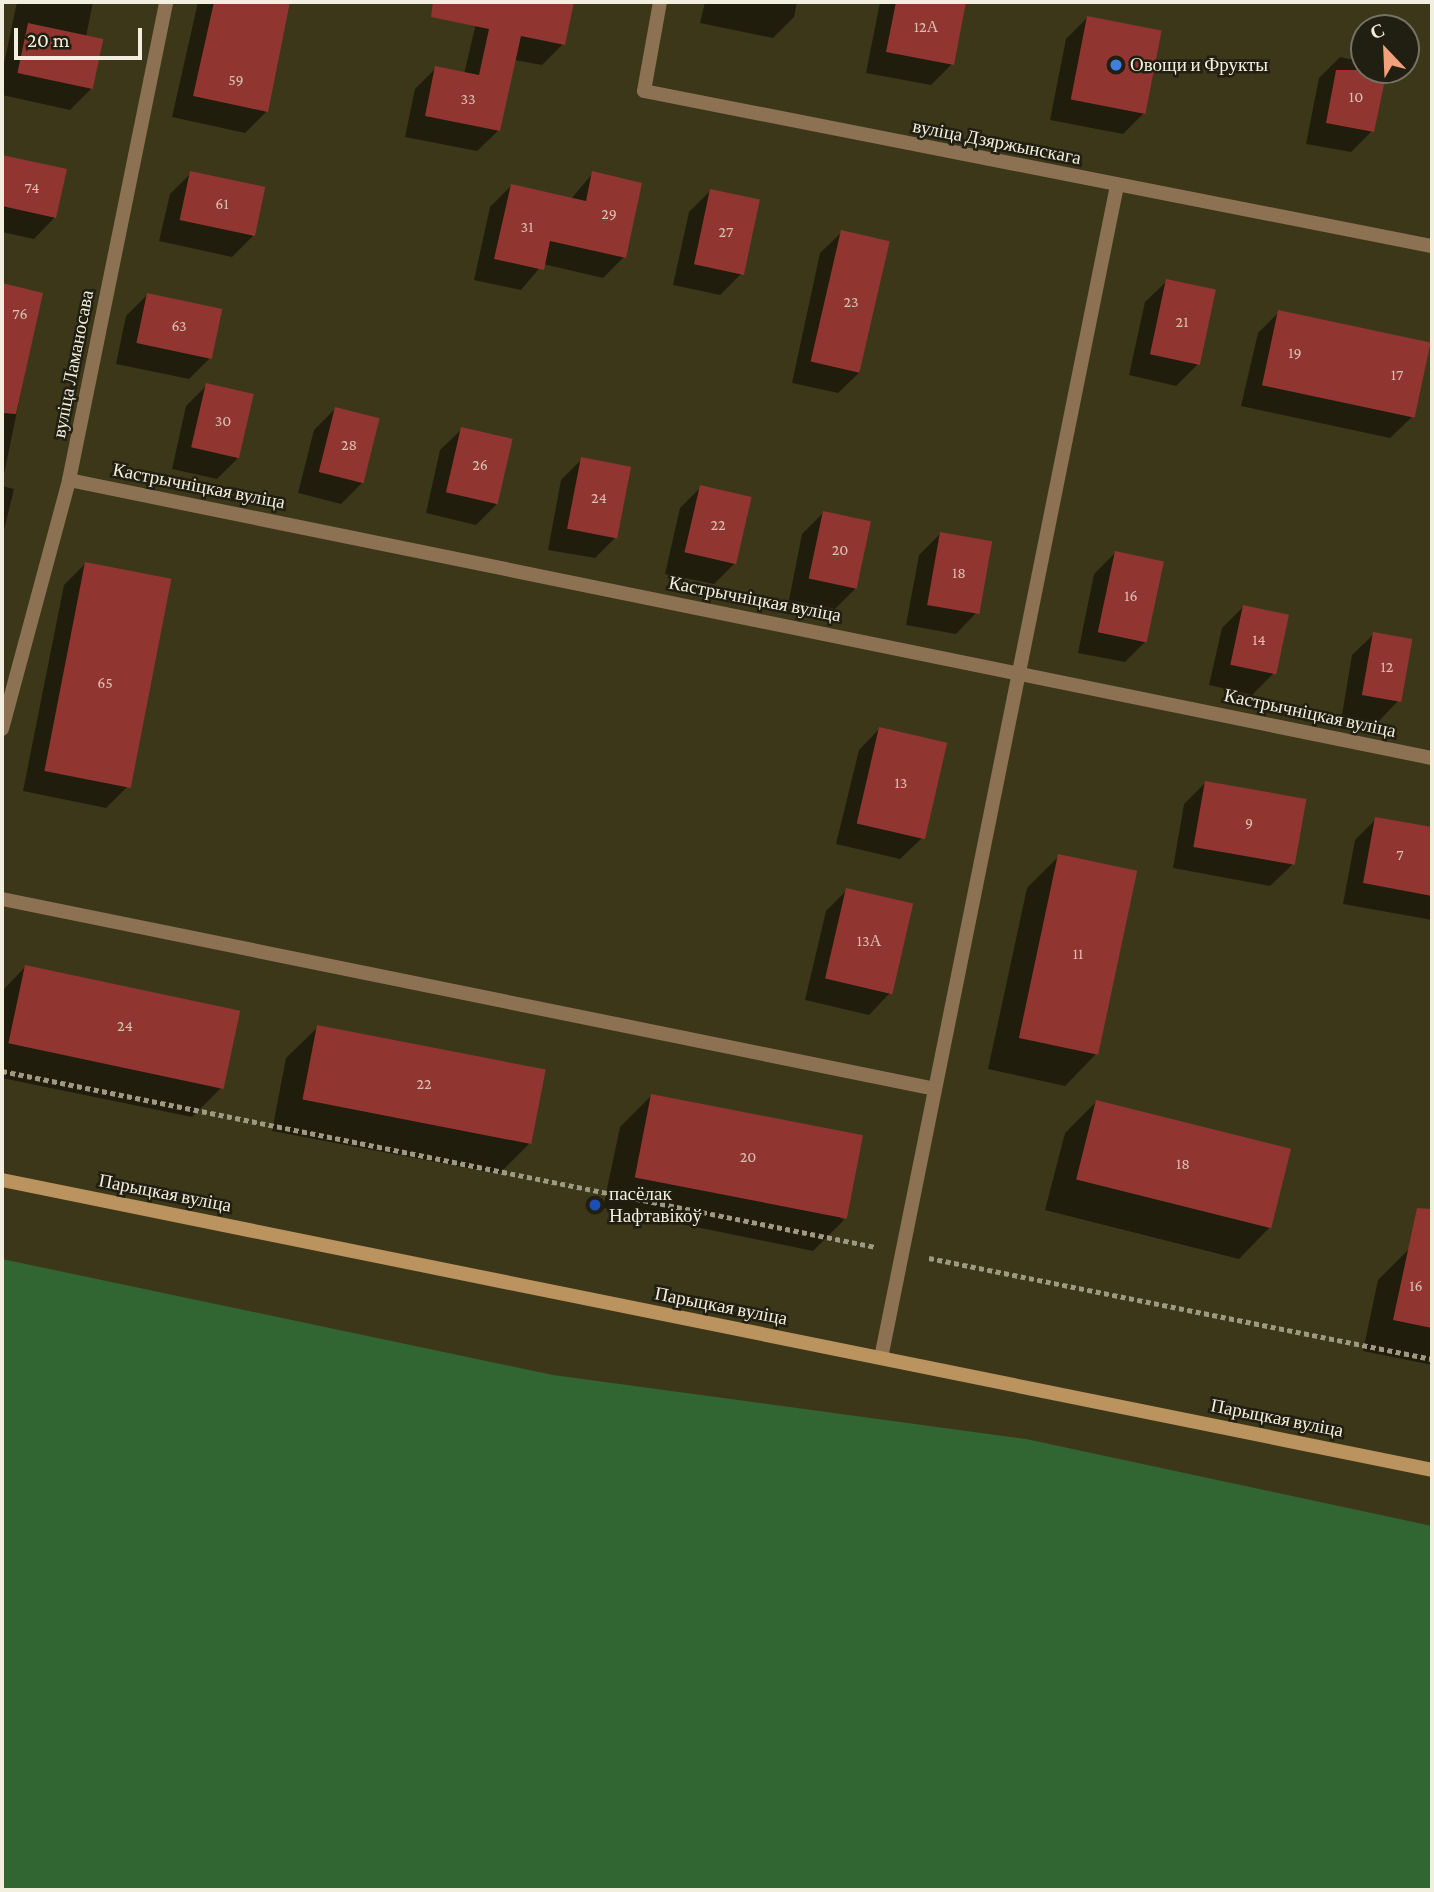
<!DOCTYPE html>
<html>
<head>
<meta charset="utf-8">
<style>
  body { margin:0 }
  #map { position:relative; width:1434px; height:1892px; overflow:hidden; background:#3d371a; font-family:"Crimson Pro",serif }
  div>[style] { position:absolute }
  .green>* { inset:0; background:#316531 }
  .shadow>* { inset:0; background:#0007 }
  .building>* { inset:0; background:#903530; transform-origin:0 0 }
  .path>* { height:4.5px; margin-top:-2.25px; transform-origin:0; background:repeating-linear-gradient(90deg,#9d9982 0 5px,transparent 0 8.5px) }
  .street>* { height:14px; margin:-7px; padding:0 7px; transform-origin:7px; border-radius:7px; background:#8c7252 }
  .secondary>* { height:14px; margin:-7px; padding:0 7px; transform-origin:7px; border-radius:7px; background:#bb935f }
  .dots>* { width:19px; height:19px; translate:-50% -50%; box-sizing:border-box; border:4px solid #211e12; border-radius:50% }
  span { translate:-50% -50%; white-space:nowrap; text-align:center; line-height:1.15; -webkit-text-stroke:5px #211e12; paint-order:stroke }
  .number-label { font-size:16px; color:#dac0b2 }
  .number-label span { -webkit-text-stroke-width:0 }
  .poi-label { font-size:19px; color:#f3efde }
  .left { translate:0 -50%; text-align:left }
  .street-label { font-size:19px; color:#f3efde }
  .frame { position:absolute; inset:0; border:4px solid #f3efde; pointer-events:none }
  .north { position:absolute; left:1350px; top:14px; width:70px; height:70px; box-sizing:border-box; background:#211e12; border:2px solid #757264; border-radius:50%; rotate:337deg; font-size:19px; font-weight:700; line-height:28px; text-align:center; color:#f3efde }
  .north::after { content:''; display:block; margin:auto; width:24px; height:32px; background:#f1a17c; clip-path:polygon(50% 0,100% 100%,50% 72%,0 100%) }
  .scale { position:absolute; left:14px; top:28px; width:128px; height:32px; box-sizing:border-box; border:4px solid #f3efde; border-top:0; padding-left:9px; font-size:21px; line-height:24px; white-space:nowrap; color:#f3efde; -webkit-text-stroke:5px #211e12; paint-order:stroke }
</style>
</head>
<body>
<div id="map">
  <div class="green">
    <div style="clip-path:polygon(2px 1259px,553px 1375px,1026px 1439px,1432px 1526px,1432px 1890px,2px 1890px)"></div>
  </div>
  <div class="shadow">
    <div style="clip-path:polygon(17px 2px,93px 2px,86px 37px,91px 89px,70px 110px,2px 95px,2px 73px)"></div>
    <div style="clip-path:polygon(198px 2px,290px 2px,266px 112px,245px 133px,172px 117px)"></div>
    <div style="clip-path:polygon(481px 2px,572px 2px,563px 44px,542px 65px,514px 60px,499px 130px,477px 151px,405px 137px,415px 89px,436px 68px,464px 74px)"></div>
    <div style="clip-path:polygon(705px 2px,797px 2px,794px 17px,773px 38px,700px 23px)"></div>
    <div style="clip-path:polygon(880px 2px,964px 2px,952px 64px,931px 85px,866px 73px)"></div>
    <div style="clip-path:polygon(1087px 18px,1144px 113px,1123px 134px,1050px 120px,1066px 39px)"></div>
    <div style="clip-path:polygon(1340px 57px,1364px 62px,1364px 70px,1385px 70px,1372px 131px,1351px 152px,1306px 144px,1319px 78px)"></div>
    <div style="clip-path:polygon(2px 156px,65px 170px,55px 217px,34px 239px,2px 232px)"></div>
    <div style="clip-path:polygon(191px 173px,253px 236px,232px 257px,159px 241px,170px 194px)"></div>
    <div style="clip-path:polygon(593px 173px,624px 257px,603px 278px,543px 264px,521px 290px,474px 280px,490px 207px,511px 186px,571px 199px)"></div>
    <div style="clip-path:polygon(710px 191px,741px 274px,720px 295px,673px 285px,689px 212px)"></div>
    <div style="clip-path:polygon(842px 232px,860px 372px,838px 393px,792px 383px,820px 253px)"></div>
    <div style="clip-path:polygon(1167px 281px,1197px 365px,1176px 386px,1129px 375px,1145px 302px)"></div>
    <div style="clip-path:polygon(2px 285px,41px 294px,2px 484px)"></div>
    <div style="clip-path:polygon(147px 295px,210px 358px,189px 379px,116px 364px,126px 316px)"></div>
    <div style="clip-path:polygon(1279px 312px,1412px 417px,1390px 438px,1241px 406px,1258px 333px)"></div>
    <div style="clip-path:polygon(207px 385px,238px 458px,217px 479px,172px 469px,186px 406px)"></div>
    <div style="clip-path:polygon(335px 409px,362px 483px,341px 504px,298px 493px,314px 430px)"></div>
    <div style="clip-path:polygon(462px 429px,497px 504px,476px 525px,426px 513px,440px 450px)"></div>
    <div style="clip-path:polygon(582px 459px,616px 537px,595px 558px,548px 550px,561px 480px)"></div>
    <div style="clip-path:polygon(2px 486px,14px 489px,2px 538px)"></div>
    <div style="clip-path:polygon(701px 487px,735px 563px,714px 584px,665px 574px,680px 508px)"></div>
    <div style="clip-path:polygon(823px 513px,856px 588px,835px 609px,789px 600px,802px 534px)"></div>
    <div style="clip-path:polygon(940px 534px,977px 612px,956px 634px,906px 625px,919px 555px)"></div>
    <div style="clip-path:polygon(1115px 553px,1146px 641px,1125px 662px,1078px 653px,1094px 574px)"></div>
    <div style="clip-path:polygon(85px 564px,127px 787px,106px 808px,23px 791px,64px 585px)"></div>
    <div style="clip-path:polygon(1244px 606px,1273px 674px,1252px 695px,1209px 685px,1222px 628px)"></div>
    <div style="clip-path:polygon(1374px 634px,1399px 700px,1378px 722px,1342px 715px,1352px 655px)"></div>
    <div style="clip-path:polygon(880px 728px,922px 838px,900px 859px,836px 844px,859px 750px)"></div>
    <div style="clip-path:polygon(1205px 783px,1292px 865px,1270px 886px,1173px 868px,1184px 804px)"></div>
    <div style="clip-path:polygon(1376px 819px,1432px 829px,1432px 920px,1343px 904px,1355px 840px)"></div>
    <div style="clip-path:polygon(1059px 856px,1096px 1054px,1065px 1086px,988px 1069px,1027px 888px)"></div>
    <div style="clip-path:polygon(847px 890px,890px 993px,869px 1015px,805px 1000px,826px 911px)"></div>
    <div style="clip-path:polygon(25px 967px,223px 1086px,192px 1117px,2px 1078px,2px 991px)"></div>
    <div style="clip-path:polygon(318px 1027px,530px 1143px,499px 1174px,272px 1131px,286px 1058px)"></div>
    <div style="clip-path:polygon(651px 1096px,844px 1220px,813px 1251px,603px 1208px,620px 1127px)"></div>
    <div style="clip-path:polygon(1096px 1102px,1270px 1227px,1239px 1259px,1045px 1210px,1065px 1133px)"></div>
    <div style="clip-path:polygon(1409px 1249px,1432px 1254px,1432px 1365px,1363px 1351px,1378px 1280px)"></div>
  </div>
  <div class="building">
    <div style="clip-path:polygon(214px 2px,290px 2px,268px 112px,193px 96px)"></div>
    <div style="clip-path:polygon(433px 2px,574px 2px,565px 45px,521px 36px,500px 131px,425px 116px,435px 66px,479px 75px,489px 29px,431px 17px)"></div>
    <div style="clip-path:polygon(896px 2px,966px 2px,954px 65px,886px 52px)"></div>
    <div style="left:1087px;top:16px;width:76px;height:85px;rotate:11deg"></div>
    <div style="left:28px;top:23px;width:77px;height:51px;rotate:12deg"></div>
    <div style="clip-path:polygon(1336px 70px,1387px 70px,1374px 132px,1326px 123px)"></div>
    <div style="clip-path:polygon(2px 155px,67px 169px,56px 218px,2px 206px)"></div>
    <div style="left:190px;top:171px;width:77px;height:50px;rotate:12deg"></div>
    <div style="clip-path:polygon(592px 171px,642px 183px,626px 258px,550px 241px,544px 270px,494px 259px,511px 184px,586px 201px)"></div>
    <div style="left:710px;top:189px;width:51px;height:77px;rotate:12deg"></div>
    <div style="left:841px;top:230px;width:50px;height:135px;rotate:13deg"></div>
    <div style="left:1166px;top:279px;width:51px;height:77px;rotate:12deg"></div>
    <div style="clip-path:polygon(2px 283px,43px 293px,16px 414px,2px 413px)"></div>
    <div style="left:147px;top:293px;width:77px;height:51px;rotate:12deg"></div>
    <div style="left:1278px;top:310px;width:156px;height:77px;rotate:12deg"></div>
    <div style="left:206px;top:383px;width:49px;height:66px;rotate:13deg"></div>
    <div style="left:335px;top:407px;width:46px;height:67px;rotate:14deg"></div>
    <div style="left:461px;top:427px;width:53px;height:67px;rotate:13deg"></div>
    <div style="left:581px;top:457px;width:51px;height:73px;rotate:11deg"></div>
    <div style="left:700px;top:485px;width:53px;height:69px;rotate:13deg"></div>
    <div style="left:823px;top:511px;width:49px;height:69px;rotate:12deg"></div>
    <div style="left:940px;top:532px;width:53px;height:74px;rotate:10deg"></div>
    <div style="left:1115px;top:551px;width:50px;height:83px;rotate:12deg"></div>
    <div style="left:85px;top:562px;width:88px;height:213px;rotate:11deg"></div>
    <div style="left:1243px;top:605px;width:47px;height:61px;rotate:12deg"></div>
    <div style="left:1373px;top:632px;width:40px;height:64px;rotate:10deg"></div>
    <div style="left:879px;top:727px;width:70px;height:99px;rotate:13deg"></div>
    <div style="left:1205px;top:781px;width:103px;height:67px;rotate:10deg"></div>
    <div style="clip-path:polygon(1375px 817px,1432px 827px,1432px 896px,1363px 883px)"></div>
    <div style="left:1058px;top:854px;width:81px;height:188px;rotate:12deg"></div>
    <div style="left:846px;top:888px;width:69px;height:93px;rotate:13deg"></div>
    <div style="left:25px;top:965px;width:220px;height:80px;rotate:12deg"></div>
    <div style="left:317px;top:1025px;width:233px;height:76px;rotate:11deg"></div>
    <div style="left:651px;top:1094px;width:216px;height:85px;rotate:11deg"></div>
    <div style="left:1096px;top:1100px;width:201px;height:82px;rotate:14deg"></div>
    <div style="clip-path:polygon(1417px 1208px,1432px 1209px,1432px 1328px,1393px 1320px)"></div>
  </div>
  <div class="path">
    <div style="left:2px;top:1071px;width:892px;rotate:11.39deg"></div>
    <div style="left:929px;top:1258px;width:513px;rotate:11.35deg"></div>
  </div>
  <div class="street">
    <div style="left:660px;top:2px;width:90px;rotate:100.2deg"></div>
    <div style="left:644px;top:91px;width:803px;rotate:11.13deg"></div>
    <div style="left:69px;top:480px;width:1391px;rotate:11.53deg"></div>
    <div style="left:2px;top:729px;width:258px;rotate:-74.9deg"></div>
    <div style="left:69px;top:480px;width:488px;rotate:-78.5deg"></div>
    <div style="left:2px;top:899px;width:952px;rotate:11.51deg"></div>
    <div style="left:881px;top:1358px;width:1197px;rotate:-78.62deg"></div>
  </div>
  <div class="secondary">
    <div style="left:2px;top:1180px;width:1459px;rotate:11.46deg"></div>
  </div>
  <div class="dots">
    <div style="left:1116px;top:65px;background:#3f7fe0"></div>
    <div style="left:595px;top:1205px;background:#1a4fb4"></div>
  </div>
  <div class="number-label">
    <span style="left:926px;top:27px">12А</span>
    <span style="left:236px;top:80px">59</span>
    <span style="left:1356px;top:97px">10</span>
    <span style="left:468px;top:99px">33</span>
    <span style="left:32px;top:188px">74</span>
    <span style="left:222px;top:204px">61</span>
    <span style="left:609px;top:214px">29</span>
    <span style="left:527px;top:227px">31</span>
    <span style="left:726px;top:232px">27</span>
    <span style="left:851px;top:302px">23</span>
    <span style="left:20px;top:314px">76</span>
    <span style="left:1182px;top:322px">21</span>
    <span style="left:179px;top:326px">63</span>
    <span style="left:1295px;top:353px">19</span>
    <span style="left:1397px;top:375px">17</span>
    <span style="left:223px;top:421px">30</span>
    <span style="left:349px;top:445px">28</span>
    <span style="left:480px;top:465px">26</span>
    <span style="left:599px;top:498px">24</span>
    <span style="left:718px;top:525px">22</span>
    <span style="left:840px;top:550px">20</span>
    <span style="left:959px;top:573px">18</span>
    <span style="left:1131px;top:596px">16</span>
    <span style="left:1259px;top:640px">14</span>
    <span style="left:1387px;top:667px">12</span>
    <span style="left:105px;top:683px">65</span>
    <span style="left:901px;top:783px">13</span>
    <span style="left:1249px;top:823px">9</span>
    <span style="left:1400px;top:855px">7</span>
    <span style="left:869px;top:941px">13А</span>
    <span style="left:1078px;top:954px">11</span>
    <span style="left:125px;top:1026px">24</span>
    <span style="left:424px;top:1084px">22</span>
    <span style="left:748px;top:1157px">20</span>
    <span style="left:1183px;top:1164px">18</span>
    <span style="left:1416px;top:1286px">16</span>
  </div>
  <div class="poi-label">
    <span class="left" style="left:1130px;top:65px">Овощи и Фрукты</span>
    <span class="left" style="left:609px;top:1205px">пасёлак<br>Нафтавікоў</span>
  </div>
  <div class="street-label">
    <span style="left:997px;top:142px;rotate:11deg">вуліца Дзяржынскага</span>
    <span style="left:73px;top:364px;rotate:-79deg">вуліца Ламаносава</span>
    <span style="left:199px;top:486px;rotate:11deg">Кастрычніцкая вуліца</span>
    <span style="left:755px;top:599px;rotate:11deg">Кастрычніцкая вуліца</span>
    <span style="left:1310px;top:713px;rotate:12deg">Кастрычніцкая вуліца</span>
    <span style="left:165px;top:1193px;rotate:11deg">Парыцкая вуліца</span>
    <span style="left:721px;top:1306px;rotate:11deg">Парыцкая вуліца</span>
    <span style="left:1277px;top:1418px;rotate:11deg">Парыцкая вуліца</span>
  </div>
  <div class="frame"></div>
  <div class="north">С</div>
  <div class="scale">20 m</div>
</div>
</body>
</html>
